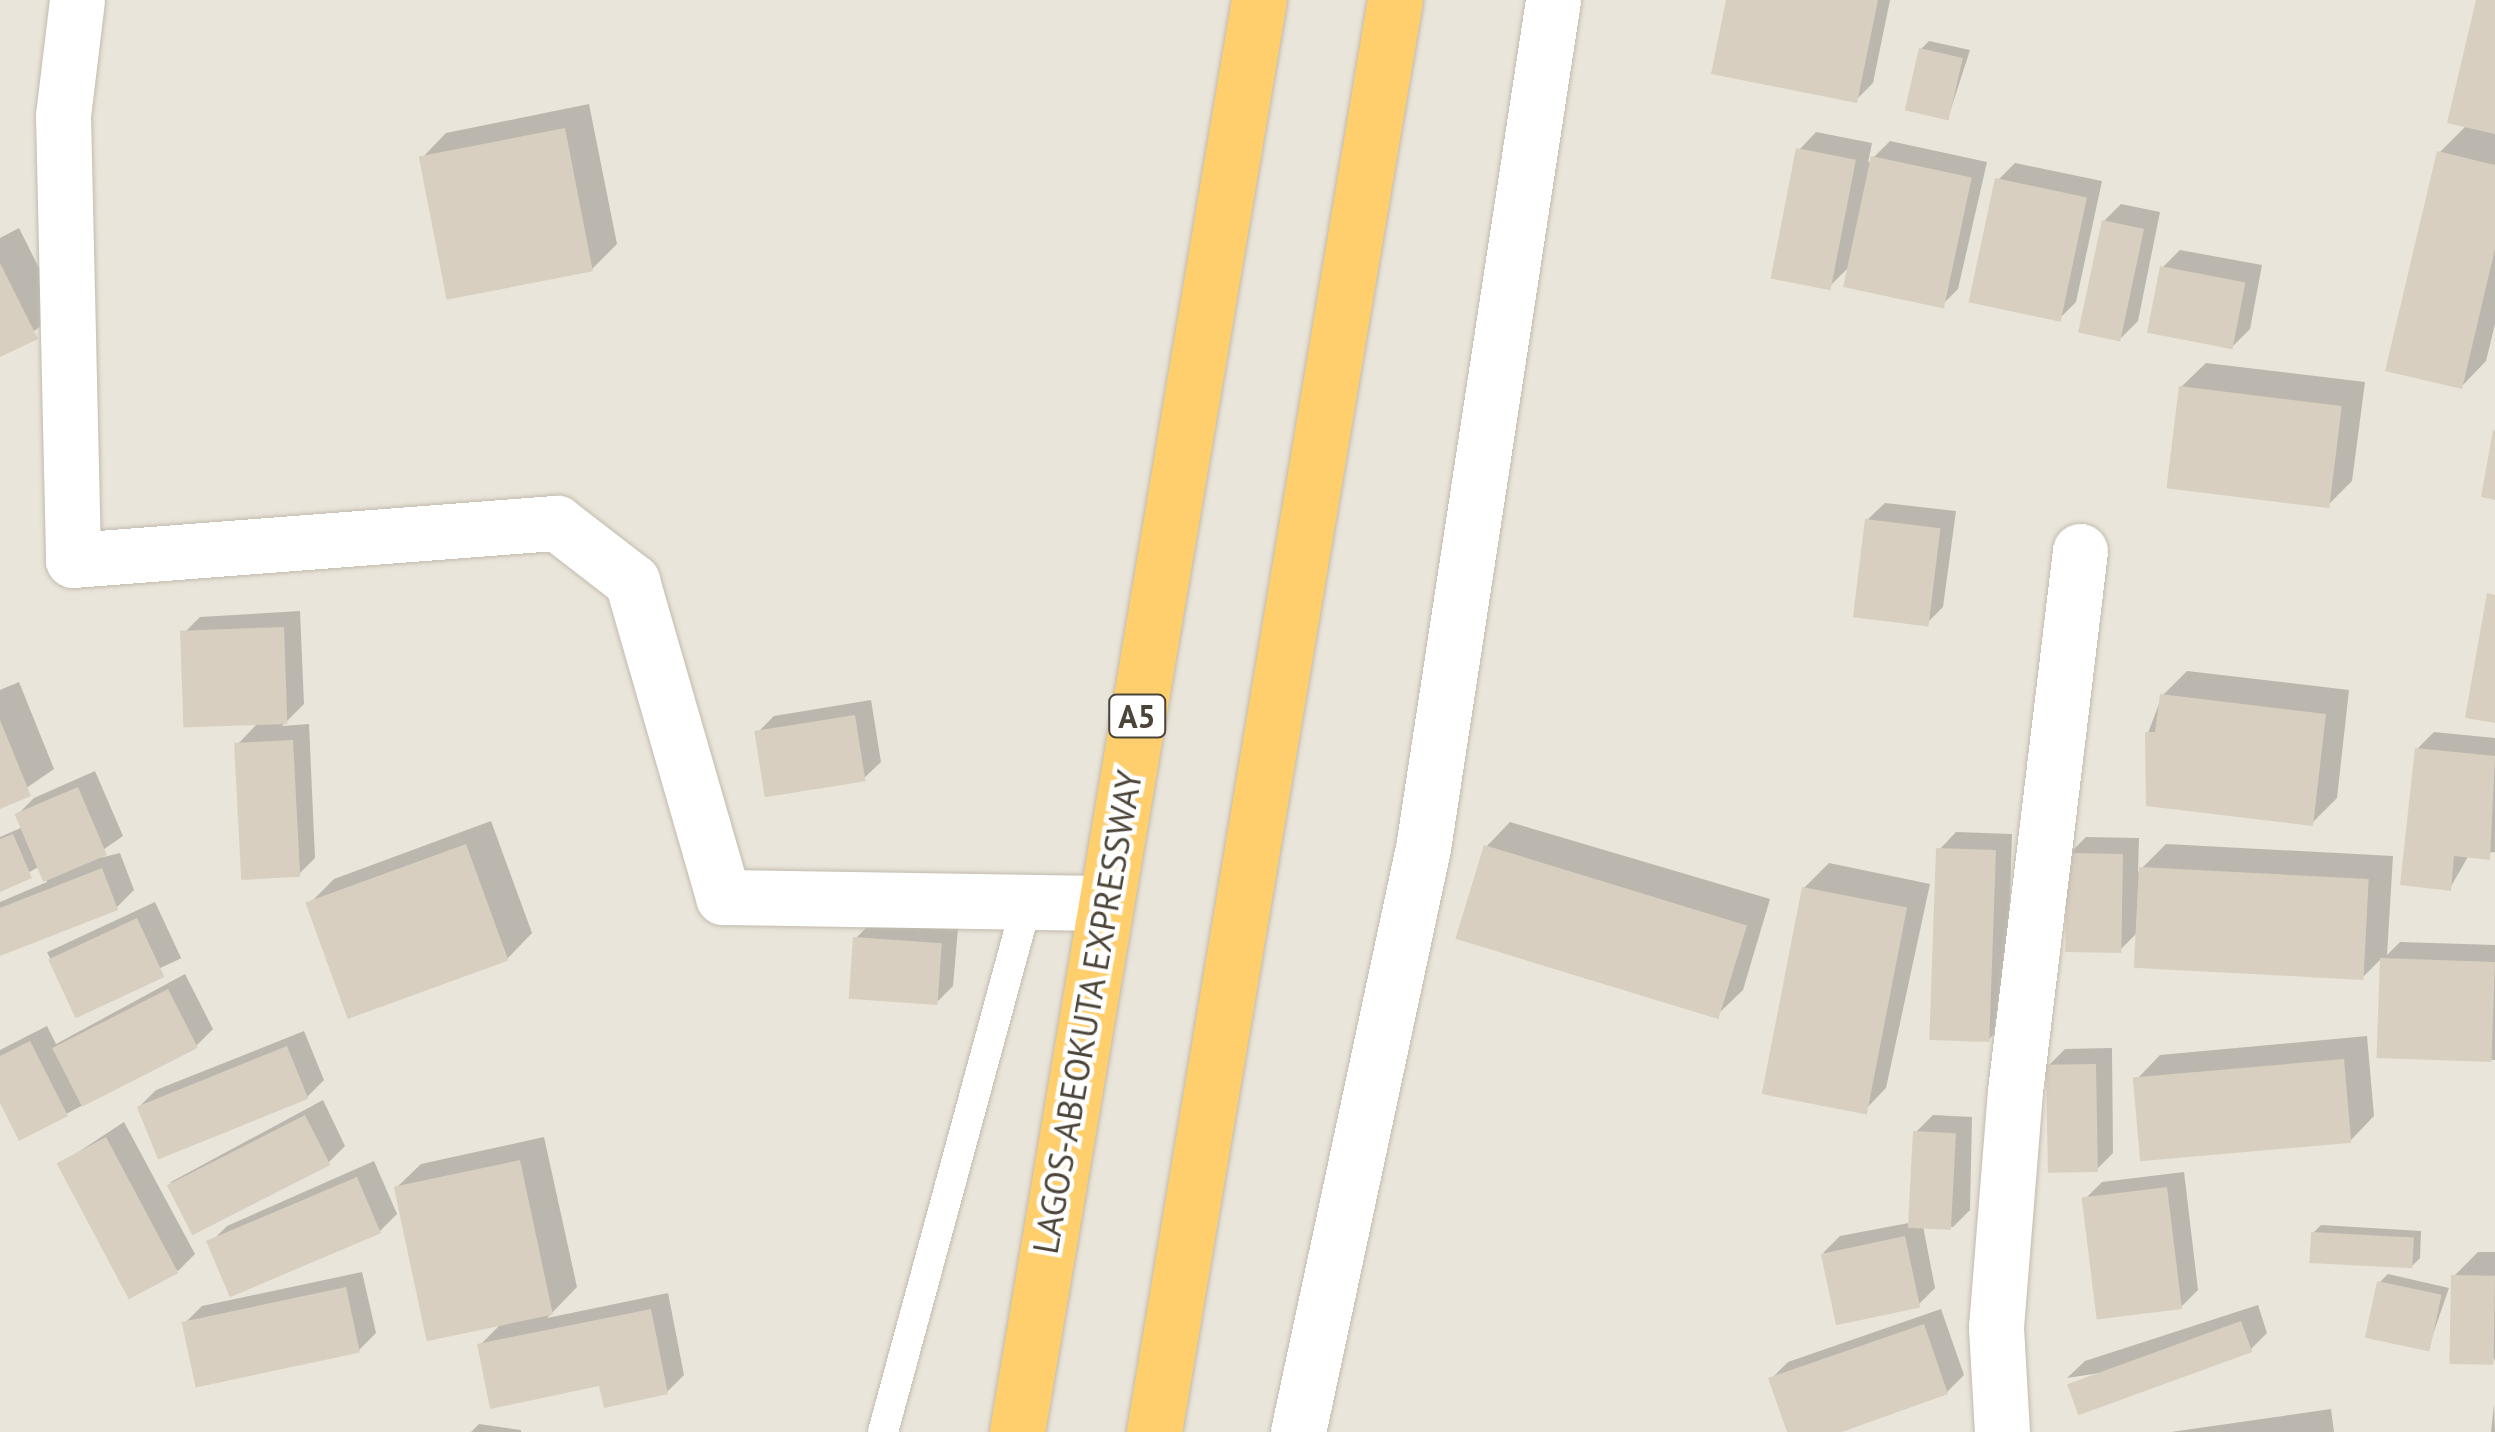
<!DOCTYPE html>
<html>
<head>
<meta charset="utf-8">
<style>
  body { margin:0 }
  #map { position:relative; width:2495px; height:1432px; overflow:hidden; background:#f6f3ec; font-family:"PT Sans",sans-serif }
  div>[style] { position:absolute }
  .residential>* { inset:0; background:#eae5da; transform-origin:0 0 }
  .shadow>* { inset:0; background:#0003; transform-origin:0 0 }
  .building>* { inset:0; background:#d8cfc1; transform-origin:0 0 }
  .roads { filter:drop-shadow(0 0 2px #c2bbae) drop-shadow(0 0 2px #c2bbae) }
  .lane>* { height:30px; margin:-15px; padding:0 15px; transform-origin:15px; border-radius:15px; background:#fff }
  .street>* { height:55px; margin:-27.5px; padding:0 27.5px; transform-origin:27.5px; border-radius:27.5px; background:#fff }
  .highway>* { height:55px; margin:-27.5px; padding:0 27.5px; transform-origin:27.5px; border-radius:27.5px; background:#ffcf6e }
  span { translate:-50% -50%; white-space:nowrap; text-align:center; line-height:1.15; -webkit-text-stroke:9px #fff; paint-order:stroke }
  .shield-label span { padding:2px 8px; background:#fff; border:2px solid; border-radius:8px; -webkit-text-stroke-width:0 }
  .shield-label { font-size:32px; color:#4b4439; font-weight:700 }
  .street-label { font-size:35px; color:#4b4439 }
</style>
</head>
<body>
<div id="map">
  <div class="residential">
    <div style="left:0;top:0;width:2495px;height:1432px"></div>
  </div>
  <div class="shadow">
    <div style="clip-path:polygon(1728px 0,1890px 0,1873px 83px,1856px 100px)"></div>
    <div style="clip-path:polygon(2479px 0,2495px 0,2495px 324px,2486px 361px,2462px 386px,2439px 153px,2467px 125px)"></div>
    <div style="clip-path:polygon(1929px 41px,1970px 50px,1948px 118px,1921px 49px)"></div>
    <div style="clip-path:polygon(589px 104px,617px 244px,592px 269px,422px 158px,446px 133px)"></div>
    <div style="clip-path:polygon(1816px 132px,1872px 143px,1868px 163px,1890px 141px,1987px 162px,1958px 289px,1941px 306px,1847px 269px,1828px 288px,1799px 150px)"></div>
    <div style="clip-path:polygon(2015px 163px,2102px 181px,2076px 302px,2059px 319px,1998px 180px)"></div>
    <div style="clip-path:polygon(2121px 204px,2160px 212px,2138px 321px,2121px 338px,2104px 221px)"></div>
    <div style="clip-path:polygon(19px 228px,61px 312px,0 355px,0 238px)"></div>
    <div style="clip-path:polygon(2180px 250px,2262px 265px,2250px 329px,2233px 346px,2163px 267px)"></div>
    <div style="clip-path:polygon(2206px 363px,2365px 382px,2352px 481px,2327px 506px,2181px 387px)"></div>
    <div style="clip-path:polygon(1885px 503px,1956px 511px,1943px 607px,1926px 624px,1867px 520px)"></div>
    <div style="clip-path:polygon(300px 611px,304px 704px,282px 726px,309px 724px,315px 858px,298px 875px,237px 745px,258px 723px,183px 634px,200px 617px)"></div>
    <div style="clip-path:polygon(2187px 671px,2349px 690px,2337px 798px,2312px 823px,2148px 733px,2162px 696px)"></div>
    <div style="clip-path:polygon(19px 682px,54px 769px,0 806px,0 690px)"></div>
    <div style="clip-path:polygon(871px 700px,881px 762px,863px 779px,757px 733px,774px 716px)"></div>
    <div style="clip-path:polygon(2434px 732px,2495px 738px,2495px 852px,2469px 855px,2450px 888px,2417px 749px)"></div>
    <div style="clip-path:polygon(95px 771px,123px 836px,87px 861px,120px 853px,134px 890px,117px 907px,0 953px,0 902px,47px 882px,40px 866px,0 889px,0 837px,23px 827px,17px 815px,34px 798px)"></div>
    <div style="clip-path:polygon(491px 821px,532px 933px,508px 958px,309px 904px,334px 879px)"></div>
    <div style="clip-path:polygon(1510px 822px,1770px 899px,1743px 990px,1718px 1014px,1486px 847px)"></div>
    <div style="clip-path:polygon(1956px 832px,2012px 834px,2006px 1022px,1989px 1039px,1939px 850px)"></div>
    <div style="clip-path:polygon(2086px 837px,2139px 838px,2138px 872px,2166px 844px,2393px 856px,2387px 955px,2400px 942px,2495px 945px,2495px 1060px,2379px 1055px,2383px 957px,2362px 978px,2138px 932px,2120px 950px,2069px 854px)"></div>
    <div style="clip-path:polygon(1829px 863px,1930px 884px,1886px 1088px,1862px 1113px,1804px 888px)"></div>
    <div style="left:155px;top:902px;width:62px;height:119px;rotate:65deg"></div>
    <div style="clip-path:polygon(873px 921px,958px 928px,953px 986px,936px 1003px,856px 938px)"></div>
    <div style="clip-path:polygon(185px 974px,213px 1029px,196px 1046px,66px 1114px,0 1098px,0 1050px,47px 1026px,56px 1044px)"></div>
    <div style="clip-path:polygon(304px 1031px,324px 1080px,307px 1097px,139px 1107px,156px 1090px)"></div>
    <div style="clip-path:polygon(2367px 1036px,2374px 1116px,2350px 1141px,2136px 1080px,2160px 1055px)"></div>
    <div style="clip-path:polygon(2112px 1048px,2113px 1153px,2096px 1170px,2048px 1066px,2065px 1049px)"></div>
    <div style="clip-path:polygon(323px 1100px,345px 1146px,328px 1163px,169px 1183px)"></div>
    <div style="clip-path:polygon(1933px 1115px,1972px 1117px,1970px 1210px,1953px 1227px,1923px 1226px,1935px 1288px,1918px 1305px,1823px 1253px,1840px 1236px,1914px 1222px,1916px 1132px)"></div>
    <div style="clip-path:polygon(124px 1122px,195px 1254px,178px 1271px,60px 1164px)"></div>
    <div style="clip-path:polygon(544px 1137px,577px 1287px,547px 1318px,668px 1293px,684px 1375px,667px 1392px,601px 1383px,480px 1345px,502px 1323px,396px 1188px,421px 1164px)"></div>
    <div style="clip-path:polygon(374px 1161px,397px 1214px,380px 1231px,210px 1243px,227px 1226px)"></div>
    <div style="clip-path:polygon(2184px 1172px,2198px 1290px,2181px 1307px,2085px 1199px,2102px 1182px)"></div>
    <div style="clip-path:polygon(2321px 1225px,2421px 1231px,2420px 1258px,2412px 1266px,2313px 1233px)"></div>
    <div style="clip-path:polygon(2478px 1252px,2495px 1252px,2495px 1361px,2454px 1276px)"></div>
    <div style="clip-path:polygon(362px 1272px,376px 1333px,359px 1350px,185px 1323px,202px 1306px)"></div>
    <div style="clip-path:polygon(2388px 1274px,2449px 1288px,2428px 1349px,2380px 1282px)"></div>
    <div style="clip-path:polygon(2258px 1305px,2267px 1333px,2250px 1350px,2067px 1378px,2085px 1361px)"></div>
    <div style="clip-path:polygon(1941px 1309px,1964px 1375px,1947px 1392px,1835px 1432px,1790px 1432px,1771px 1379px,1788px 1362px)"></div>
    <div style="clip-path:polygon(2494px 1404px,2495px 1432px,2491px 1432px)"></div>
    <div style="clip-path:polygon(2331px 1409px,2334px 1432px,2171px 1432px)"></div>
    <div style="clip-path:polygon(479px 1424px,521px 1430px,521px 1432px,471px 1432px)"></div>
  </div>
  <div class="building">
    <div style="clip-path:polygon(1726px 0,1878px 0,1857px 103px,1711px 74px)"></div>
    <div style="clip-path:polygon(2476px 0,2495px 0,2495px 134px,2447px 123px)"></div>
    <div style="left:1919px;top:48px;width:45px;height:64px;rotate:13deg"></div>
    <div style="left:565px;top:128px;width:146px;height:149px;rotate:79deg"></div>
    <div style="left:1796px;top:148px;width:61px;height:133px;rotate:11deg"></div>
    <div style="clip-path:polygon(2437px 151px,2495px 165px,2495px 249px,2462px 389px,2385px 371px)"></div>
    <div style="left:1871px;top:156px;width:103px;height:134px;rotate:12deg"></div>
    <div style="left:1995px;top:178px;width:94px;height:127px;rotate:12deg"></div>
    <div style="left:2102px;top:220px;width:43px;height:115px;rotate:12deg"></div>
    <div style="clip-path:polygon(0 263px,38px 339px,0 357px)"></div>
    <div style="left:2160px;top:266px;width:87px;height:68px;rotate:11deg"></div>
    <div style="left:2179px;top:386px;width:164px;height:103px;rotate:7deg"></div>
    <div style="clip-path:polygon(2493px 430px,2495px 430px,2495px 500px,2481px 497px)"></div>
    <div style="left:1865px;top:519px;width:76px;height:99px;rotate:7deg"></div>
    <div style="clip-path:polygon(2487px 593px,2495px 595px,2495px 723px,2465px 718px)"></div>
    <div style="left:284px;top:627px;width:97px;height:104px;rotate:88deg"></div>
    <div style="clip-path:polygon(2160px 694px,2326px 714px,2313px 826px,2146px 806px,2145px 732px,2155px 732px)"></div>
    <div style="left:855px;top:715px;width:67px;height:102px;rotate:81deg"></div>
    <div style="clip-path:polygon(0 720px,31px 796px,0 809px)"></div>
    <div style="left:293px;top:740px;width:137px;height:59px;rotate:87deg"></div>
    <div style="clip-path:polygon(2415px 748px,2495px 756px,2490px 860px,2454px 856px,2451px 891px,2400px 885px)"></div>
    <div style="left:78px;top:787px;width:74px;height:69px;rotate:67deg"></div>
    <div style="clip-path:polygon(13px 834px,32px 878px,0 892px,0 839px)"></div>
    <div style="left:466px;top:844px;width:124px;height:171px;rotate:70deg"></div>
    <div style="left:1484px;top:845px;width:275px;height:98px;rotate:17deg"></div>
    <div style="left:1936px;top:848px;width:60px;height:192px;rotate:2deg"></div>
    <div style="left:2067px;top:853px;width:56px;height:99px;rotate:1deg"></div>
    <div style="left:2139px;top:867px;width:230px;height:101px;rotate:3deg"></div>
    <div style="clip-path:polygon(102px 868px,118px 910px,0 956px,0 908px)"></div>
    <div style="left:1802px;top:887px;width:107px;height:211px;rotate:11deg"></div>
    <div style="left:137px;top:918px;width:65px;height:98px;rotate:65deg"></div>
    <div style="left:853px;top:937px;width:89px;height:62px;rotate:4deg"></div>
    <div style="left:2380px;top:958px;width:115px;height:100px;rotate:2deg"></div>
    <div style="left:168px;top:989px;width:66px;height:130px;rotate:63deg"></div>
    <div style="clip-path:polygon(30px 1041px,68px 1116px,19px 1141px,0 1103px,0 1056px)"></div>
    <div style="left:287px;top:1046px;width:57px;height:162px;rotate:68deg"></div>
    <div style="left:2344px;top:1059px;width:84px;height:212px;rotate:85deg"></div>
    <div style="left:2096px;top:1064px;width:108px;height:50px;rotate:89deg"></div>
    <div style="left:305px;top:1115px;width:56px;height:155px;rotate:63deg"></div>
    <div style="left:1913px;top:1131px;width:43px;height:97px;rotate:3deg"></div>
    <div style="left:106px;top:1137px;width:154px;height:56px;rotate:62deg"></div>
    <div style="left:520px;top:1160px;width:158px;height:129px;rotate:78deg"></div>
    <div style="left:357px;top:1177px;width:61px;height:164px;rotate:67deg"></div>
    <div style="left:2167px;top:1187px;width:123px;height:86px;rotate:83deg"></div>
    <div style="left:2311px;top:1232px;width:103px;height:31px;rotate:3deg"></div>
    <div style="left:1905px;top:1236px;width:73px;height:86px;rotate:78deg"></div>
    <div style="left:2451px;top:1275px;width:44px;height:89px;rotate:1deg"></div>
    <div style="left:2377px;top:1281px;width:66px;height:58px;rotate:12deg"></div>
    <div style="left:346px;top:1287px;width:67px;height:168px;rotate:78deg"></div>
    <div style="clip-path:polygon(651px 1309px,668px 1394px,604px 1408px,599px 1386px,490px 1409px,477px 1344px)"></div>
    <div style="left:2241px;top:1321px;width:33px;height:185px;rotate:70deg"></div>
    <div style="clip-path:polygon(1924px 1324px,1948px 1394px,1842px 1432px,1787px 1432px,1768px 1378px)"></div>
  </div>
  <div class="roads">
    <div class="lane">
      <div style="left:883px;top:1432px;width:549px;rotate:-74.8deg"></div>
    </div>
    <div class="street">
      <div style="left:77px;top:0;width:116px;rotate:96.9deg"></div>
      <div style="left:63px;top:115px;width:445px;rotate:88.7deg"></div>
      <div style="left:73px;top:560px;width:485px;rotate:-4.4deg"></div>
      <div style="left:557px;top:523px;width:95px;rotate:37.7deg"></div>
      <div style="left:632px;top:581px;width:329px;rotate:73.9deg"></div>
      <div style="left:723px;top:897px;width:382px;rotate:0.9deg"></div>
      <div style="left:1298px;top:1432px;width:597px;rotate:-77.92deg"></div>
      <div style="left:1423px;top:848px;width:858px;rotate:-81.28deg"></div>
      <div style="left:2002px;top:1432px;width:105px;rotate:-93.3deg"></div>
      <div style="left:1996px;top:1327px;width:237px;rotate:-85.4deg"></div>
      <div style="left:2015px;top:1091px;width:544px;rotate:-83.14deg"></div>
    </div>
    <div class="highway">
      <div style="left:1017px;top:1432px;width:1452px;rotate:-80.41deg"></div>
      <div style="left:1154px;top:1432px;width:1452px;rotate:-80.45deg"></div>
    </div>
  </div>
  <div class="shield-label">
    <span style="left:1137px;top:716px">A5</span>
  </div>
  <div class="street-label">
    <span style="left:1087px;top:1012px;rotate:-80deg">LAGOS-ABEOKUTA EXPRESSWAY</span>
  </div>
</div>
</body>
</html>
